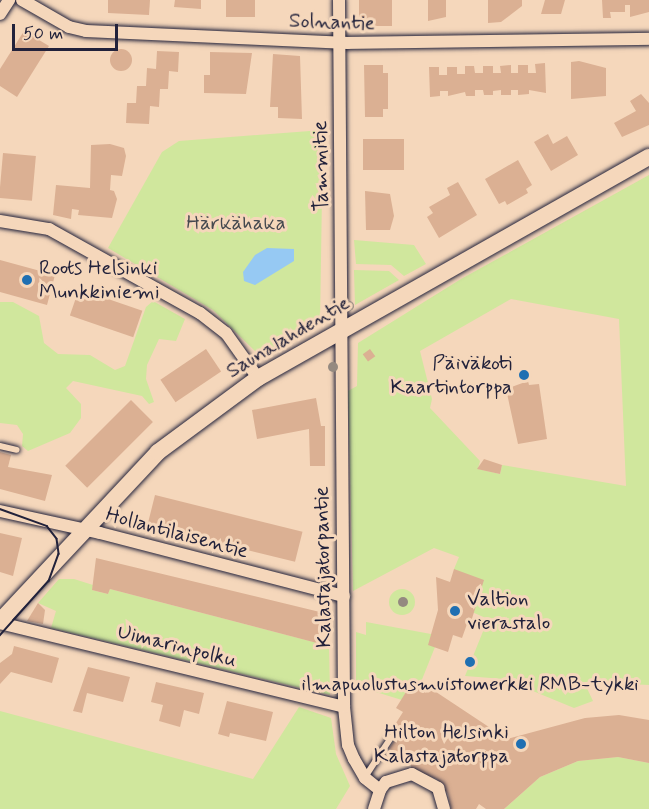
<!DOCTYPE html>
<html>
<head>
<meta charset="utf-8">
<style>
  body { margin:0 }
  #map { position:relative; width:649px; height:809px; overflow:hidden; background:#f5d7bb; font-family:Mynerve,sans-serif }
  div>[style] { position:absolute }
  .green>* { inset:0; background:#d0e79d }
  .round { border-radius:50% }
  .water>* { inset:0; background:#96c9f3 }
  .building>* { inset:0; background:#dbb093; transform-origin:0 0 }
  .roads { filter:drop-shadow(0 0 2px #22223b) drop-shadow(0 0 2px #22223b) }
  .lane>* { height:6px; margin:-3px; padding:0 3px; transform-origin:3px; border-radius:3px; background:#f5d7bb }
  .street>* { height:12px; margin:-6px; padding:0 6px; transform-origin:6px; border-radius:6px; background:#f5d7bb }
  .secondary>* { height:16px; margin:-8px; padding:0 8px; transform-origin:8px; border-radius:8px; background:#f5d7bb }
  .tram>* { height:1.5px; margin:-0.75px; padding:0 0.75px; transform-origin:0.75px; border-radius:0.75px; background:#22223b }
  .trees>* { width:10px; height:10px; margin:-5px; border-radius:50%; background:#948980 }
  .dots>* { width:16px; height:16px; translate:-50% -50%; box-sizing:border-box; border:3px solid #f5d7bb; border-radius:50% }
  span { translate:-50% -50%; white-space:nowrap; text-align:center; line-height:1.15; -webkit-text-stroke:6px #f5d7bb; paint-order:stroke }
  .street-label { font-size:21px; color:#22223b }
  .park-label { font-size:21px; color:#45494f }
  .poi-label { font-size:21px; color:#22223b }
  .left { translate:0 -50%; text-align:left }
  .right { translate:-100% -50%; text-align:right }
  .scale { position:absolute; left:12px; top:24px; width:106px; height:27px; box-sizing:border-box; border:3px solid #22223b; border-top:0; padding-left:8px; font-size:18px; line-height:21px; white-space:nowrap; color:#22223b; -webkit-text-stroke:4px #f5d7bb; paint-order:stroke }
</style>
</head>
<body>
<div id="map">
  <div class="green">
    <div style="clip-path:polygon(323px 130px,320px 324px,261px 357px,213px 310px,108px 248px,162px 152px,179px 141px)"></div>
    <div style="clip-path:polygon(evenodd,649px 175px,649px 685px,584px 682px,593px 701px,574px 708px,504px 679px,465px 676px,488px 619px,472px 612px,454px 569px,459px 557px,434px 548px,353px 591px,348px 391px,357px 386px,358px 343px,461px 279px,649px 175px,511px 299px,619px 319px,626px 486px,502px 465px,500px 474px,478px 469px,480px 461px,430px 408px,432px 399px,420px 351px,511px 299px)"></div>
    <div style="clip-path:polygon(354px 240px,414px 245px,426px 264px,404px 276px,391px 265px,356px 264px)"></div>
    <div style="clip-path:polygon(354px 270px,389px 271px,399px 280px,355px 305px)"></div>
    <div style="clip-path:polygon(153px 301px,185px 319px,176px 341px,159px 339px,147px 365px,146px 379px,154px 402px,149px 404px,142px 396px,73px 381px,66px 388px,81px 404px,81px 418px,70px 433px,28px 451px,22px 446px,23px 434px,17px 425px,0 423px,0 302px,13px 302px,39px 316px,44px 343px,58px 354px,90px 355px,115px 370px,125px 366px,146px 307px)"></div>
    <div style="clip-path:polygon(59px 579px,74px 579px,93px 585px,92px 590px,108px 594px,110px 589px,329px 646px,330px 695px,51px 628px,56px 611px,38px 603px)"></div>
    <div class="round" style="left:389px;top:589px;width:26px;height:26px"></div>
    <div style="clip-path:polygon(366px 622px,431px 634px,435px 647px,421px 682px,417px 688px,411px 684px,402px 700px,356px 686px,356px 632px,366px 635px)"></div>
    <div style="clip-path:polygon(299px 707px,331px 718px,336px 754px,350px 786px,336px 809px,0 809px,0 711px,253px 779px)"></div>
    <div style="clip-path:polygon(618px 757px,649px 763px,649px 809px,504px 809px,540px 777px,578px 761px)"></div>
  </div>
  <div class="water">
    <div style="clip-path:polygon(267px 248px,294px 249px,294px 261px,255px 285px,244px 281px,243px 272px,255px 255px)"></div>
  </div>
  <div class="building">
    <div style="clip-path:polygon(108px 0,150px 0,149px 15px,108px 13px)"></div>
    <div style="clip-path:polygon(175px 0,201px 0,201px 9px,174px 7px)"></div>
    <div style="left:226px;top:0;width:29px;height:17px"></div>
    <div style="left:359px;top:0;width:33px;height:26px"></div>
    <div style="clip-path:polygon(428px 0,446px 0,446px 17px,428px 21px)"></div>
    <div style="clip-path:polygon(488px 0,522px 0,522px 6px,501px 22px,488px 23px)"></div>
    <div style="clip-path:polygon(545px 0,565px 0,561px 14px,541px 14px)"></div>
    <div style="clip-path:polygon(602px 0,649px 0,649px 12px,630px 17px,630px 5px,625px 5px,625px 12px,610px 12px,611px 18px,603px 18px)"></div>
    <div style="clip-path:polygon(24px 31px,49px 46px,17px 97px,0 86px,0 69px)"></div>
    <div class="round" style="left:110px;top:49px;width:22px;height:22px"></div>
    <div style="clip-path:polygon(157px 51px,179px 52px,178px 72px,169px 71px,168px 89px,160px 89px,159px 107px,150px 106px,149px 124px,126px 123px,127px 103px,136px 103px,137px 86px,146px 86px,147px 68px,156px 69px)"></div>
    <div style="clip-path:polygon(210px 52px,252px 53px,246px 94px,204px 93px,204px 75px,210px 75px)"></div>
    <div style="clip-path:polygon(273px 54px,300px 56px,302px 119px,278px 118px,278px 107px,270px 107px)"></div>
    <div style="clip-path:polygon(579px 61px,606px 68px,606px 96px,571px 99px,571px 62px)"></div>
    <div style="clip-path:polygon(545px 63px,546px 93px,529px 90px,529px 94px,518px 95px,518px 90px,511px 90px,511px 95px,501px 95px,501px 90px,493px 91px,493px 95px,484px 95px,483px 90px,475px 90px,475px 96px,466px 96px,465px 92px,448px 96px,448px 91px,440px 91px,440px 96px,430px 97px,429px 67px,439px 67px,439px 75px,447px 75px,447px 67px,457px 67px,457px 74px,465px 74px,465px 66px,474px 66px,475px 73px,483px 73px,483px 66px,493px 66px,493px 73px,501px 73px,500px 66px,511px 65px,511px 73px,518px 73px,518px 65px,528px 65px,528px 73px,536px 73px,535px 64px)"></div>
    <div style="clip-path:polygon(364px 65px,383px 65px,383px 73px,388px 73px,388px 109px,383px 109px,383px 117px,365px 117px)"></div>
    <div style="clip-path:polygon(641px 94px,649px 103px,649px 125px,622px 137px,614px 123px,636px 111px,630px 101px)"></div>
    <div style="clip-path:polygon(548px 134px,553px 144px,567px 136px,578px 155px,551px 171px,534px 142px)"></div>
    <div style="left:363px;top:139px;width:41px;height:31px"></div>
    <div style="clip-path:polygon(110px 144px,124px 148px,126px 156px,122px 176px,111px 175px,110px 190px,114px 191px,117px 199px,112px 218px,78px 215px,79px 210px,72px 209px,71px 219px,53px 215px,56px 185px,90px 188px,91px 145px)"></div>
    <div style="left:3px;top:153px;width:33px;height:45px;rotate:5deg"></div>
    <div style="clip-path:polygon(518px 160px,532px 185px,526px 189px,528px 193px,507px 205px,505px 201px,499px 204px,485px 179px)"></div>
    <div style="clip-path:polygon(458px 182px,477px 215px,439px 238px,427px 217px,433px 213px,429px 207px,450px 195px,447px 188px)"></div>
    <div style="clip-path:polygon(365px 191px,390px 194px,394px 216px,390px 230px,366px 230px)"></div>
    <div style="clip-path:polygon(0 260px,55px 275px,47px 305px,0 292px)"></div>
    <div style="left:79px;top:289px;width:67px;height:28px;rotate:19deg"></div>
    <div style="left:206px;top:349px;width:27px;height:55px;rotate:56deg"></div>
    <div style="left:370px;top:349px;width:9px;height:9px;rotate:54deg"></div>
    <div style="clip-path:polygon(528px 381px,529px 385px,539px 384px,547px 439px,518px 444px,506px 389px)"></div>
    <div style="clip-path:polygon(316px 398px,321px 426px,325px 426px,325px 466px,310px 466px,309px 429px,257px 439px,252px 410px)"></div>
    <div style="left:131px;top:400px;width:31px;height:93px;rotate:45deg"></div>
    <div style="clip-path:polygon(0 452px,11px 455px,8px 467px,52px 475px,45px 501px,0 489px)"></div>
    <div style="clip-path:polygon(484px 459px,502px 465px,500px 474px,477px 469px)"></div>
    <div style="left:155px;top:495px;width:152px;height:31px;rotate:14deg"></div>
    <div style="clip-path:polygon(0 533px,22px 538px,13px 576px,0 572px)"></div>
    <div style="clip-path:polygon(96px 558px,324px 613px,317px 643px,110px 589px,108px 594px,92px 590px)"></div>
    <div style="clip-path:polygon(454px 569px,484px 580px,470px 625px,467px 624px,462px 638px,453px 635px,448px 652px,428px 645px,438px 610px,436px 577px,450px 582px)"></div>
    <div style="clip-path:polygon(38px 603px,45px 610px,43px 624px,27px 621px)"></div>
    <div style="clip-path:polygon(14px 646px,59px 658px,52px 683px,11px 672px,0 684px,0 663px,12px 654px)"></div>
    <div style="clip-path:polygon(88px 667px,130px 677px,123px 702px,87px 693px,82px 713px,73px 711px)"></div>
    <div style="clip-path:polygon(156px 682px,204px 693px,199px 714px,184px 710px,180px 727px,159px 721px,163px 705px,151px 702px)"></div>
    <div style="clip-path:polygon(421px 682px,507px 739px,585px 718px,619px 715px,649px 720px,649px 763px,618px 757px,578px 761px,540px 777px,504px 809px,486px 809px,479px 804px,476px 809px,451px 809px,448px 794px,437px 779px,411px 769px,411px 758px,389px 749px,396px 738px,389px 734px,403px 712px,396px 708px,411px 684px,417px 688px)"></div>
    <div style="clip-path:polygon(227px 701px,273px 712px,266px 741px,230px 733px,229px 737px,218px 734px)"></div>
  </div>
  <div class="roads">
    <div class="lane">
      <div style="left:0;top:446px;width:17px;rotate:13deg"></div>
      <div style="left:365px;top:777px;width:49px;rotate:-56.6deg"></div>
    </div>
    <div class="street">
      <div style="left:22px;top:0;width:54px;rotate:29.9deg"></div>
      <div style="left:69px;top:27px;width:17px;rotate:13deg"></div>
      <div style="left:86px;top:31px;width:262px;rotate:2.6deg"></div>
      <div style="left:348px;top:43px;width:301px;rotate:-0.8deg"></div>
      <div style="left:339px;top:0;width:707px;rotate:89.59deg"></div>
      <div style="left:344px;top:707px;width:38px;rotate:84deg"></div>
      <div style="left:348px;top:745px;width:15px;rotate:67deg"></div>
      <div style="left:354px;top:759px;width:22px;rotate:60deg"></div>
      <div style="left:365px;top:778px;width:19px;rotate:39deg"></div>
      <div style="left:0;top:14px;width:17px;rotate:-57deg"></div>
      <div style="left:0;top:221px;width:50px;rotate:9.3deg"></div>
      <div style="left:49px;top:229px;width:173px;rotate:29.1deg"></div>
      <div style="left:200px;top:313px;width:33px;rotate:38deg"></div>
      <div style="left:226px;top:333px;width:55px;rotate:54.6deg"></div>
      <div style="left:0;top:511px;width:102px;rotate:12.4deg"></div>
      <div style="left:100px;top:533px;width:252px;rotate:14.5deg"></div>
      <div style="left:0;top:623px;width:354px;rotate:13.7deg"></div>
      <div style="left:374px;top:809px;width:20px;rotate:-72deg"></div>
      <div style="left:380px;top:790px;width:10px;rotate:-53deg"></div>
      <div style="left:386px;top:782px;width:27px;rotate:-17deg"></div>
      <div style="left:412px;top:774px;width:30px;rotate:28deg"></div>
      <div style="left:438px;top:788px;width:22px;rotate:74deg"></div>
    </div>
    <div class="secondary">
      <div style="left:0;top:621px;width:231px;rotate:-46.9deg"></div>
      <div style="left:158px;top:452px;width:124px;rotate:-36.5deg"></div>
      <div style="left:258px;top:378px;width:449px;rotate:-29.5deg"></div>
    </div>
  </div>
  <div class="tram">
    <div style="left:0;top:509px;width:50px;rotate:19.9deg"></div>
    <div style="left:47px;top:526px;width:16px;rotate:52deg"></div>
    <div style="left:57px;top:539px;width:15px;rotate:82deg"></div>
    <div style="left:59px;top:554px;width:29px;rotate:110deg"></div>
    <div style="left:49px;top:581px;width:74px;rotate:131.7deg"></div>
  </div>
  <div class="trees">
    <div style="left:349px;top:306px"></div>
    <div style="left:333px;top:367px"></div>
    <div style="left:403px;top:602px"></div>
  </div>
  <div class="dots">
    <div style="left:27px;top:280px;background:#1f6fb2"></div>
    <div style="left:524px;top:375px;background:#1f6fb2"></div>
    <div style="left:455px;top:611px;background:#1f6fb2"></div>
    <div style="left:470px;top:662px;background:#1f6fb2"></div>
    <div style="left:521px;top:744px;background:#1f6fb2"></div>
  </div>
  <div class="street-label">
    <span style="left:332px;top:22px;rotate:2deg">Solnantie</span>
    <span style="left:321px;top:166px;rotate:-91deg">Tammitie</span>
    <span style="left:288px;top:337px;rotate:-31deg">Saunalahdentie</span>
    <span style="left:177px;top:533px;rotate:15deg">Hollantilaisentie</span>
    <span style="left:323px;top:567px;rotate:-91deg">Kalastajatorpantie</span>
    <span style="left:177px;top:646px;rotate:14deg">Uimarinpolku</span>
  </div>
  <div class="park-label">
    <span style="left:236px;top:223px">Härkähaka</span>
  </div>
  <div class="poi-label">
    <span class="left" style="left:39px;top:280px">Roots Helsinki<br>Munkkiniemi</span>
    <span class="right" style="left:512px;top:375px">Päiväkoti<br>Kaartintorppa</span>
    <span class="left" style="left:467px;top:611px">Valtion<br>vierastalo</span>
    <span style="left:470px;top:684px">ilmapuolustusmuistomerkki RMB-tykki</span>
    <span class="right" style="left:509px;top:744px">Hilton Helsinki<br>Kalastajatorppa</span>
  </div>
  <div class="scale">50 m</div>
</div>
</body>
</html>
